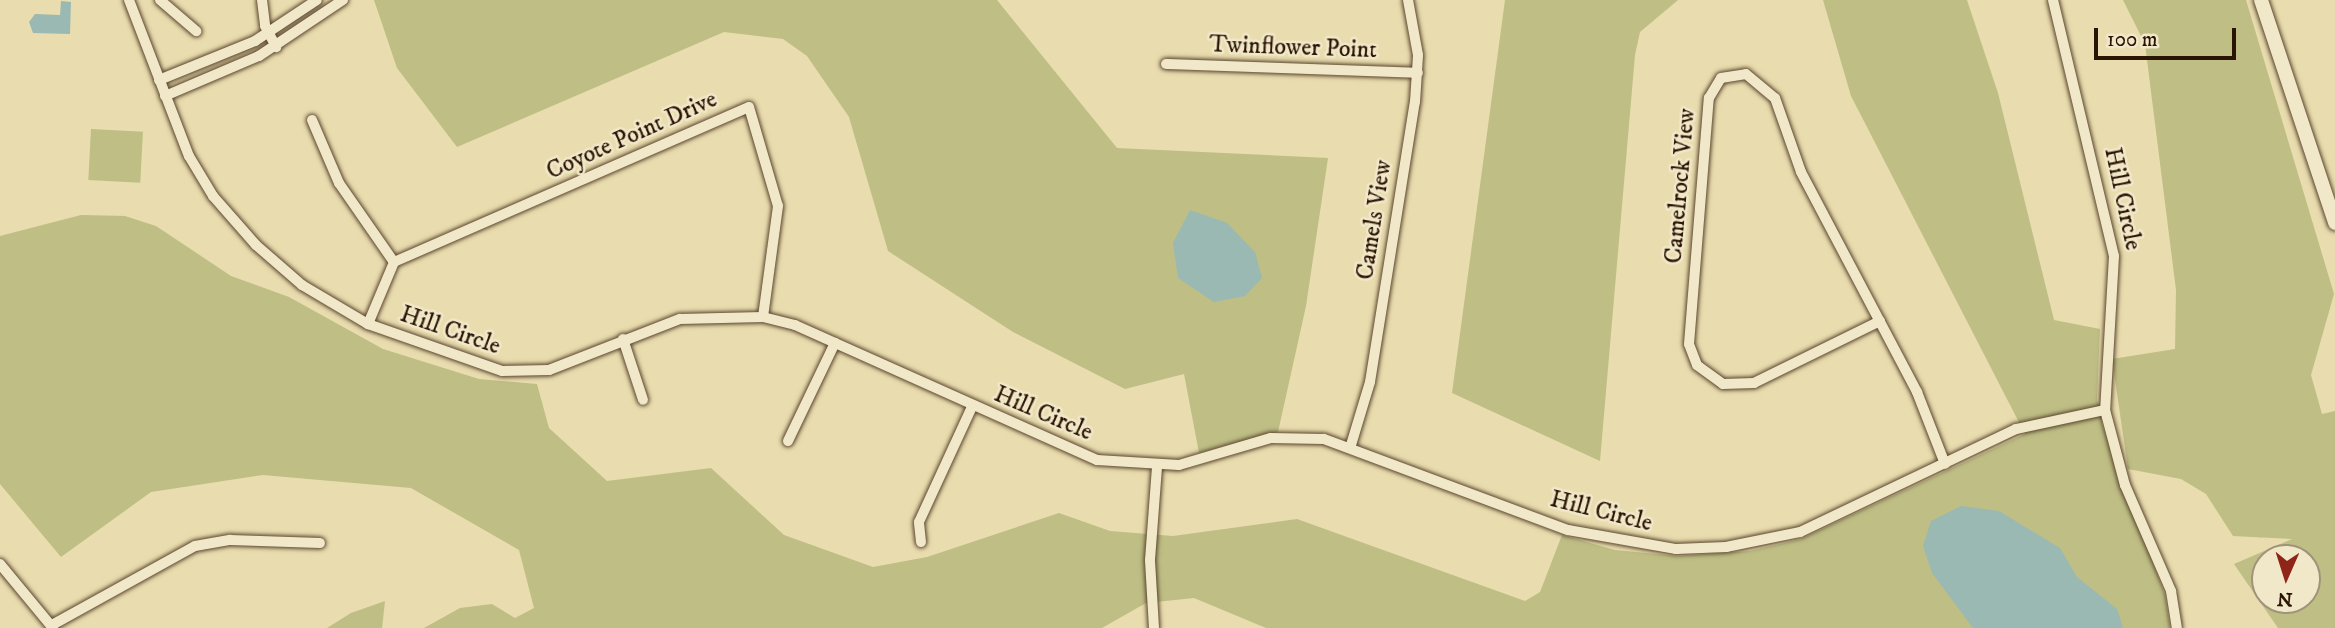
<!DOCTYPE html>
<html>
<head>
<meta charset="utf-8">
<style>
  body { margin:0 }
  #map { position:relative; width:2335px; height:628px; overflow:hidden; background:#e9dcae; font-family:"IM FELL DW Pica",serif }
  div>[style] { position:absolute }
  .green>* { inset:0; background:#bebe85; transform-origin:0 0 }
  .water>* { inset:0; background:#9ab9b3 }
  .roads { filter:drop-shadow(0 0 2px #5a462e) drop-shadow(0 0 2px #5a462e) }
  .street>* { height:10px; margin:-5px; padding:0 5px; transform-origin:5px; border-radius:5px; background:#f1e8ca }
  .secondary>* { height:14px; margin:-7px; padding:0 7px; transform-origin:7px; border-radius:7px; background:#f1e8ca }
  span { translate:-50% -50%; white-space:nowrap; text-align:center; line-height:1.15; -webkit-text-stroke:5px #f1e8ca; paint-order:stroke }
  .street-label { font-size:24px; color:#2a1403 }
  .north { position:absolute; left:2251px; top:544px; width:70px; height:70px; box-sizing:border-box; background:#f1e8ca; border:2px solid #a1937a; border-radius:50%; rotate:183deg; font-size:19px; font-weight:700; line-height:28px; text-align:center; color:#2a1403 }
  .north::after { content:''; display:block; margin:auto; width:24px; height:32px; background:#8f2418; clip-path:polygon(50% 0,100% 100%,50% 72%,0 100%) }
  .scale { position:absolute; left:2094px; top:28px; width:142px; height:32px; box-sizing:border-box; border:4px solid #2a1403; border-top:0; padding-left:9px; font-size:21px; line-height:24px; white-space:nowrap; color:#2a1403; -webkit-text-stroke:5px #f1e8ca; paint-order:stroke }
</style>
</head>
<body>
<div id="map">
  <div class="green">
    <div style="clip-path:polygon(374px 0,997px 0,1117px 148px,1328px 158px,1306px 306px,1278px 432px,1199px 453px,1184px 374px,1125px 389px,1013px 332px,888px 251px,849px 117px,807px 56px,783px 39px,724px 32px,457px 147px,397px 68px)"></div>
    <div style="clip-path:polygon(1505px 0,1678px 0,1640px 32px,1635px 55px,1600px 461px,1452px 393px)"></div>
    <div style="clip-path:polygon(1823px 0,1967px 0,1998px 93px,2054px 320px,2100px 329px,2097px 400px,2103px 427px,2165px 595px,2170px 628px,1266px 628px,1194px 598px,1146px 603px,1102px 628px,424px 628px,460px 608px,492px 604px,515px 618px,534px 608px,519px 550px,411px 488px,263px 475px,151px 492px,61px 557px,0 484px,0 236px,81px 215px,125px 216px,156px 226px,231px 276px,289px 297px,383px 349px,479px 379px,537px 384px,549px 428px,607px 481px,711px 468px,784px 535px,873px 567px,927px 557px,1059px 513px,1110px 531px,1173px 536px,1297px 519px,1525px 601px,1540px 592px,1562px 535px,1615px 550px,1678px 556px,1750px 551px,1801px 539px,2025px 434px,1851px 96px)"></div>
    <div style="clip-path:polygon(evenodd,2123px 0,2246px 0,2334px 294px,2311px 375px,2322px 414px,2335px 411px,2335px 628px,2278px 628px,2234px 564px,2292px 539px,2233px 536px,2206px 494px,2181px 479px,2128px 469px,2112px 359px,2175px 349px,2176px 290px,2145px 44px,2123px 0,2265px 558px,2307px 558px,2307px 600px,2265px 600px,2265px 558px)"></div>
    <div style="left:91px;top:129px;width:52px;height:51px;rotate:3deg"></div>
    <div style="clip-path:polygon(385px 601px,382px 628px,327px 628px,351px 613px)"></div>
  </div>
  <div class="water">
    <div style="clip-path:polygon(61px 1px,71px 2px,70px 34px,33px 33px,29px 22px,35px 14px,60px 15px)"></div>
    <div style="clip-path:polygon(1190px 210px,1227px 223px,1255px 252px,1262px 278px,1245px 296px,1214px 302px,1178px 278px,1173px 243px)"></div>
    <div style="clip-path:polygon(1961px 506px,1999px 511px,2060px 548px,2077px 577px,2117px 609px,2123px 628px,1973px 628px,1932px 573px,1923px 546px,1931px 521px)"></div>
  </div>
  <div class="roads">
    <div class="street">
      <div style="left:129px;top:0;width:167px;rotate:69deg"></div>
      <div style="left:189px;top:156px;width:47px;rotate:59deg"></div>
      <div style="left:213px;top:196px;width:65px;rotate:48.7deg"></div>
      <div style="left:256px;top:245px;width:61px;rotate:41deg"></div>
      <div style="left:302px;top:285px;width:77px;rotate:30.6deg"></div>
      <div style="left:368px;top:324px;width:142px;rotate:19.3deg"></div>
      <div style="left:502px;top:371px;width:47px;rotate:-1.2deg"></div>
      <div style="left:549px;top:370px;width:141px;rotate:-21.3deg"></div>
      <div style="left:680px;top:319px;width:83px;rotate:-1.4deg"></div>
      <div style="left:763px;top:317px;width:33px;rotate:14deg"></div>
      <div style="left:795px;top:325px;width:331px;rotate:24.1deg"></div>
      <div style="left:1097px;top:460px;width:82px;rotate:3.5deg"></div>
      <div style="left:1179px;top:465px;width:96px;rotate:-16.4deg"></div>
      <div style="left:1271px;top:438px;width:53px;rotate:1.1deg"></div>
      <div style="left:1324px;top:439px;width:260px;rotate:20.5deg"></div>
      <div style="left:1568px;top:530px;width:110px;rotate:10deg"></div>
      <div style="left:1676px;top:549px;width:50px;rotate:-2.3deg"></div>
      <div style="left:1726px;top:547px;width:76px;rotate:-11.5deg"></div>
      <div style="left:1800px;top:532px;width:239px;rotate:-25.5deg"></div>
      <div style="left:2016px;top:429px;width:91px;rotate:-12.1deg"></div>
      <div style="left:160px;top:0;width:48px;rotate:40.7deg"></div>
      <div style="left:262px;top:0;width:26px;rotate:83deg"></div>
      <div style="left:265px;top:26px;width:24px;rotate:62deg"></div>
      <div style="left:2053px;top:0;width:263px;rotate:76.6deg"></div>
      <div style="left:2114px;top:256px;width:154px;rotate:93.3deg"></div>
      <div style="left:2105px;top:410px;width:78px;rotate:75.1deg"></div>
      <div style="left:2125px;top:485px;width:116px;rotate:66.5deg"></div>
      <div style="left:2171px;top:591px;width:37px;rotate:81deg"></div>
      <div style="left:1166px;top:64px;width:252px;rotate:2deg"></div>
      <div style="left:159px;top:80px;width:104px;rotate:-22.1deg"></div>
      <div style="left:255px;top:41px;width:74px;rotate:-33.5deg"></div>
      <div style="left:165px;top:96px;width:102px;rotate:-23.1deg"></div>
      <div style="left:259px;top:56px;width:101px;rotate:-33.7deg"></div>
      <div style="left:312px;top:120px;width:69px;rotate:66.8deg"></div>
      <div style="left:339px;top:183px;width:96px;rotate:55.2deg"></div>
      <div style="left:1880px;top:321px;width:140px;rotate:153.8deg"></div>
      <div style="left:1754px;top:383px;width:31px;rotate:178deg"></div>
      <div style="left:1723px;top:384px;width:32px;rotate:-144deg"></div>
      <div style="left:1697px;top:365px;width:22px;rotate:-111deg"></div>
      <div style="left:1689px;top:344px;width:247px;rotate:-85.4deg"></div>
      <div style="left:1709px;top:98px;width:23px;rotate:-59deg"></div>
      <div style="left:1721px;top:78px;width:25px;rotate:-9deg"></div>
      <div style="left:1746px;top:74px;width:38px;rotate:40deg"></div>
      <div style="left:1775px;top:98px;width:78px;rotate:70.6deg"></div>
      <div style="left:1801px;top:172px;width:249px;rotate:62.2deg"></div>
      <div style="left:1917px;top:392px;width:77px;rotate:68.7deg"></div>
      <div style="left:368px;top:324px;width:67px;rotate:-67.2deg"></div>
      <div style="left:394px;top:262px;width:387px;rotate:-23.6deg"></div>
      <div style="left:749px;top:107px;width:103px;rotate:73.7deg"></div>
      <div style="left:778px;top:206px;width:112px;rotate:97.7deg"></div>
      <div style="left:623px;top:339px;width:64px;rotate:71.8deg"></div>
      <div style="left:788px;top:441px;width:109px;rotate:-64.4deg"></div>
      <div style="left:1351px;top:445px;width:66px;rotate:-73.2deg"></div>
      <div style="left:1370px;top:382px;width:284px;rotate:-80.9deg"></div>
      <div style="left:1415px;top:102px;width:47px;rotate:-86.3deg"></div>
      <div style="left:1418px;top:55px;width:56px;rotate:-100.3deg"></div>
      <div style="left:921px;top:542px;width:20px;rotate:-96deg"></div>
      <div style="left:919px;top:522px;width:127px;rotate:-65.3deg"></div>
      <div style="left:0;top:564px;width:83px;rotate:50.4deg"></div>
      <div style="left:52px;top:625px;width:163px;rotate:-28.9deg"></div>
      <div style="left:195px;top:546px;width:36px;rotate:-10deg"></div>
      <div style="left:230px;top:540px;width:90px;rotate:1.9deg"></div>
      <div style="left:1154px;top:628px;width:68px;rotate:-93.4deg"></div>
      <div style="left:1150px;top:560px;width:93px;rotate:-85.7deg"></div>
    </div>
    <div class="secondary">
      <div style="left:2261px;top:0;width:235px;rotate:71.6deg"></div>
    </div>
  </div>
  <div class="street-label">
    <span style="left:1293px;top:48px;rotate:2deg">Twinflower Point</span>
    <span style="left:632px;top:136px;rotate:-24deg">Coyote Point Drive</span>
    <span style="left:1681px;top:186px;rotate:-85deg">Camelrock View</span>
    <span style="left:2122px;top:199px;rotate:78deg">Hill Circle</span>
    <span style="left:1375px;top:220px;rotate:-81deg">Camels View</span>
    <span style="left:450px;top:331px;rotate:19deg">Hill Circle</span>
    <span style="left:1043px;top:414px;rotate:23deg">Hill Circle</span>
    <span style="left:1601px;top:512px;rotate:14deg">Hill Circle</span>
  </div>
  <div class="north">N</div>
  <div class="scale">100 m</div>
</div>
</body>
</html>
